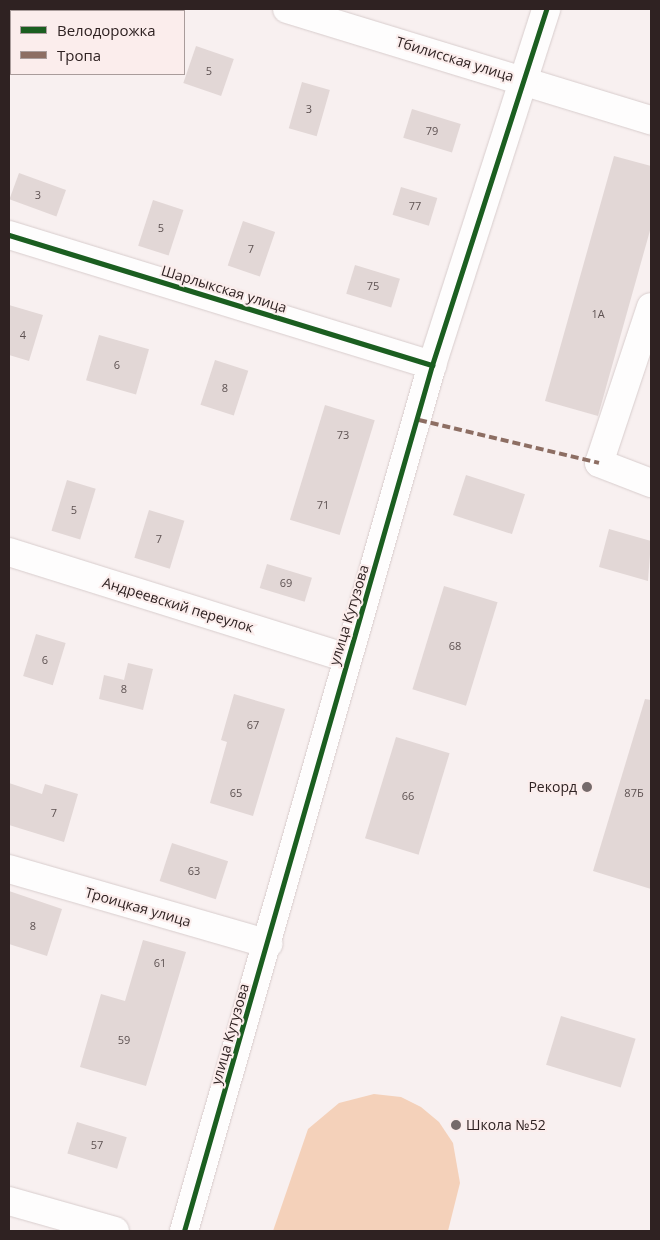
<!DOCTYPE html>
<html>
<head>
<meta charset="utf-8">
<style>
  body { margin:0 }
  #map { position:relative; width:660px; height:1240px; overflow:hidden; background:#f8f0f0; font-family:"Open Sans",sans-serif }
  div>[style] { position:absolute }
  .green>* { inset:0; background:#f4d1ba }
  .building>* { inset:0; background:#e2d7d6; transform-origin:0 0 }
  .roads { filter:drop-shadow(0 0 1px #d8cdcd) drop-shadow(0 0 1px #d8cdcd) }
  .minor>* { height:28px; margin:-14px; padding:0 14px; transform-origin:14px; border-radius:14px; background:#fefdfd }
  .quiet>* { height:4px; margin-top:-2px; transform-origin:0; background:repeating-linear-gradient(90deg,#8d6e63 0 8px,transparent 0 12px) }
  .cycleway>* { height:5px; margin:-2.5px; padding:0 2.5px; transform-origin:2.5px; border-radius:2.5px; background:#1b5e20 }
  .dots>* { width:14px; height:14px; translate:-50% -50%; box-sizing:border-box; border:2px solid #fbedec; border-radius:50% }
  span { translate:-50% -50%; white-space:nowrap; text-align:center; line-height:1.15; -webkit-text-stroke:4px #fbedec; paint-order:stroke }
  .number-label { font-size:11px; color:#5e5252 }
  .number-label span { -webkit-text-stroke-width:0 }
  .street-label { font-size:14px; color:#2f2222 }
  .poi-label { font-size:14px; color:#2f2222 }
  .right { translate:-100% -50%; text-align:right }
  .left { translate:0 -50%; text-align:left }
  .frame { position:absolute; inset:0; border:10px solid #2f2222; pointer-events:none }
  .legend { position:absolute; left:10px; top:10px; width:175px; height:65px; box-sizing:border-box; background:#fbedec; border:1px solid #a99c9b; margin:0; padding:6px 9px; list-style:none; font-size:15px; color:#2f2222 }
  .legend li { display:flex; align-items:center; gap:10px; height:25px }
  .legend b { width:25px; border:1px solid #a99c9b }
</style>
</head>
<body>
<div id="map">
  <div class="green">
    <div style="clip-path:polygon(374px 1094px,401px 1097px,421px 1107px,439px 1122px,453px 1143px,460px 1183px,448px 1231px,273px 1231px,308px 1129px,339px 1103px)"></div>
  </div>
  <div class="building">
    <div style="left:196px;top:46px;width:40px;height:39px;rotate:19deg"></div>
    <div style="left:302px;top:82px;width:29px;height:48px;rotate:16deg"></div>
    <div style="left:412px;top:109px;width:51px;height:30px;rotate:17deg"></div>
    <div style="clip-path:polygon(614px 156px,651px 166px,651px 227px,598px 416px,545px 401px)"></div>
    <div style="left:19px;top:173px;width:50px;height:28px;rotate:20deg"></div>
    <div style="left:401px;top:187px;width:38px;height:29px;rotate:17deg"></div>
    <div style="left:153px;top:200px;width:32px;height:48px;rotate:18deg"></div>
    <div style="left:243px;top:221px;width:34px;height:47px;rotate:19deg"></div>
    <div style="left:355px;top:265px;width:47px;height:30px;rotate:17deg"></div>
    <div style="clip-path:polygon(9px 305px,43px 315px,29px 361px,9px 355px)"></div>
    <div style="left:99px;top:335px;width:52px;height:47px;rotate:16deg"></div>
    <div style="left:215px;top:360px;width:35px;height:47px;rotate:18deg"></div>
    <div style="left:325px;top:405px;width:52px;height:120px;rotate:17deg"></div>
    <div style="left:466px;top:475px;width:62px;height:42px;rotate:18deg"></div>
    <div style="left:67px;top:480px;width:30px;height:53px;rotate:17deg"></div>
    <div style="left:149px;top:510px;width:37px;height:50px;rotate:17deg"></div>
    <div style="clip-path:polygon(609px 529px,651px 541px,648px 581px,599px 567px)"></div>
    <div style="left:267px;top:564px;width:47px;height:25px;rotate:17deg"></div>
    <div style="left:444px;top:586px;width:56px;height:108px;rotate:17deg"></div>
    <div style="left:36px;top:634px;width:31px;height:44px;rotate:17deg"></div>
    <div style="clip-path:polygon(128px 663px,153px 669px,143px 710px,99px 699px,104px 675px,124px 680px)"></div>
    <div style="clip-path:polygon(234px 694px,285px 709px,253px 816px,210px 803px,227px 742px,221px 740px)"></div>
    <div style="clip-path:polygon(645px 699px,651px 700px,651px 889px,593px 871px)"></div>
    <div style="left:396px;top:737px;width:56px;height:106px;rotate:17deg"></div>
    <div style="clip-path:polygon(9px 783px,42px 794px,45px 784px,78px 794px,64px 842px,9px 825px)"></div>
    <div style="left:172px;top:843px;width:59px;height:40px;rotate:18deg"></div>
    <div style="clip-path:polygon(9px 891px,62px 909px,47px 956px,9px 944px)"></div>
    <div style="clip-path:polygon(143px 940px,186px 952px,146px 1086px,80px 1067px,101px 994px,125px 1001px)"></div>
    <div style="left:561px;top:1016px;width:78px;height:51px;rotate:17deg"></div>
    <div style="left:77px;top:1122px;width:52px;height:33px;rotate:17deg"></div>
  </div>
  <div class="roads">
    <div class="minor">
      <div style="left:287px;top:9px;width:381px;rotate:17deg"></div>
      <div style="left:9px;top:235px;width:443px;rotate:17.1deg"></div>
      <div style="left:651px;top:307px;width:164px;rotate:108.4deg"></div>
      <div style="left:599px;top:463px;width:56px;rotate:21deg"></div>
      <div style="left:9px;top:552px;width:354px;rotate:17.4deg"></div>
      <div style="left:9px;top:869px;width:270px;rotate:16.1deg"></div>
      <div style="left:9px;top:1201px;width:110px;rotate:15.8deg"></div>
      <div style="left:184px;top:1231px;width:901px;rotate:-74.02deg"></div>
      <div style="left:432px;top:365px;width:374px;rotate:-72.2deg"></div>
    </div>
  </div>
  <div class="quiet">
    <div style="left:419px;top:420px;width:185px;rotate:13.4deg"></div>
  </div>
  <div class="cycleway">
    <div style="left:9px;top:235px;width:443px;rotate:17.1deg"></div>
    <div style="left:184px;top:1231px;width:901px;rotate:-74.02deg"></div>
    <div style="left:432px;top:365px;width:374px;rotate:-72.2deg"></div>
  </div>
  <div class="dots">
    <div style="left:587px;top:787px;background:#756a6a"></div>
    <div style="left:456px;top:1125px;background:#756a6a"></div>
  </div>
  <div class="number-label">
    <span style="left:209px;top:71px">5</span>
    <span style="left:309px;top:109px">3</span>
    <span style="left:432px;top:131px">79</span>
    <span style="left:38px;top:195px">3</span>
    <span style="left:415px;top:206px">77</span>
    <span style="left:161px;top:228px">5</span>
    <span style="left:251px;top:249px">7</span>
    <span style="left:373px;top:286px">75</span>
    <span style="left:598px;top:314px">1А</span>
    <span style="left:23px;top:335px">4</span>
    <span style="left:117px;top:365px">6</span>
    <span style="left:225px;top:388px">8</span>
    <span style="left:343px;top:435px">73</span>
    <span style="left:323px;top:505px">71</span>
    <span style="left:74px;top:510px">5</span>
    <span style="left:159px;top:539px">7</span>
    <span style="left:286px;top:583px">69</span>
    <span style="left:455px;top:646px">68</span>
    <span style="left:45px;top:660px">6</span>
    <span style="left:124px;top:689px">8</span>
    <span style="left:253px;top:725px">67</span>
    <span style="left:236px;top:793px">65</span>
    <span style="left:634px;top:793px">87Б</span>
    <span style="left:408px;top:796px">66</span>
    <span style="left:54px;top:813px">7</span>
    <span style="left:194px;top:871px">63</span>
    <span style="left:33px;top:926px">8</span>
    <span style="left:160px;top:963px">61</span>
    <span style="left:124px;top:1040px">59</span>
    <span style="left:97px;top:1145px">57</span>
  </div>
  <div class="street-label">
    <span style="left:455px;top:59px;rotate:17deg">Тбилисская улица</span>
    <span style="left:224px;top:289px;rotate:17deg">Шарлыкская улица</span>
    <span style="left:178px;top:605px;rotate:17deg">Андреевский переулок</span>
    <span style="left:349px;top:615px;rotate:-73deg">улица Кутузова</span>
    <span style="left:138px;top:907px;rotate:16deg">Троицкая улица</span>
    <span style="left:230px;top:1034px;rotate:-74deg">улица Кутузова</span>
  </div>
  <div class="poi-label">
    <span class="right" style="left:577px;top:787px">Рекорд</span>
    <span class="left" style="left:466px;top:1125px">Школа №52</span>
  </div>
  <div class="frame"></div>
  <ul class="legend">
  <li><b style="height:6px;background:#1b5e20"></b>Велодорожка</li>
  <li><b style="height:6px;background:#8d6e63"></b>Тропа</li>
  </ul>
</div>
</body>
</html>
